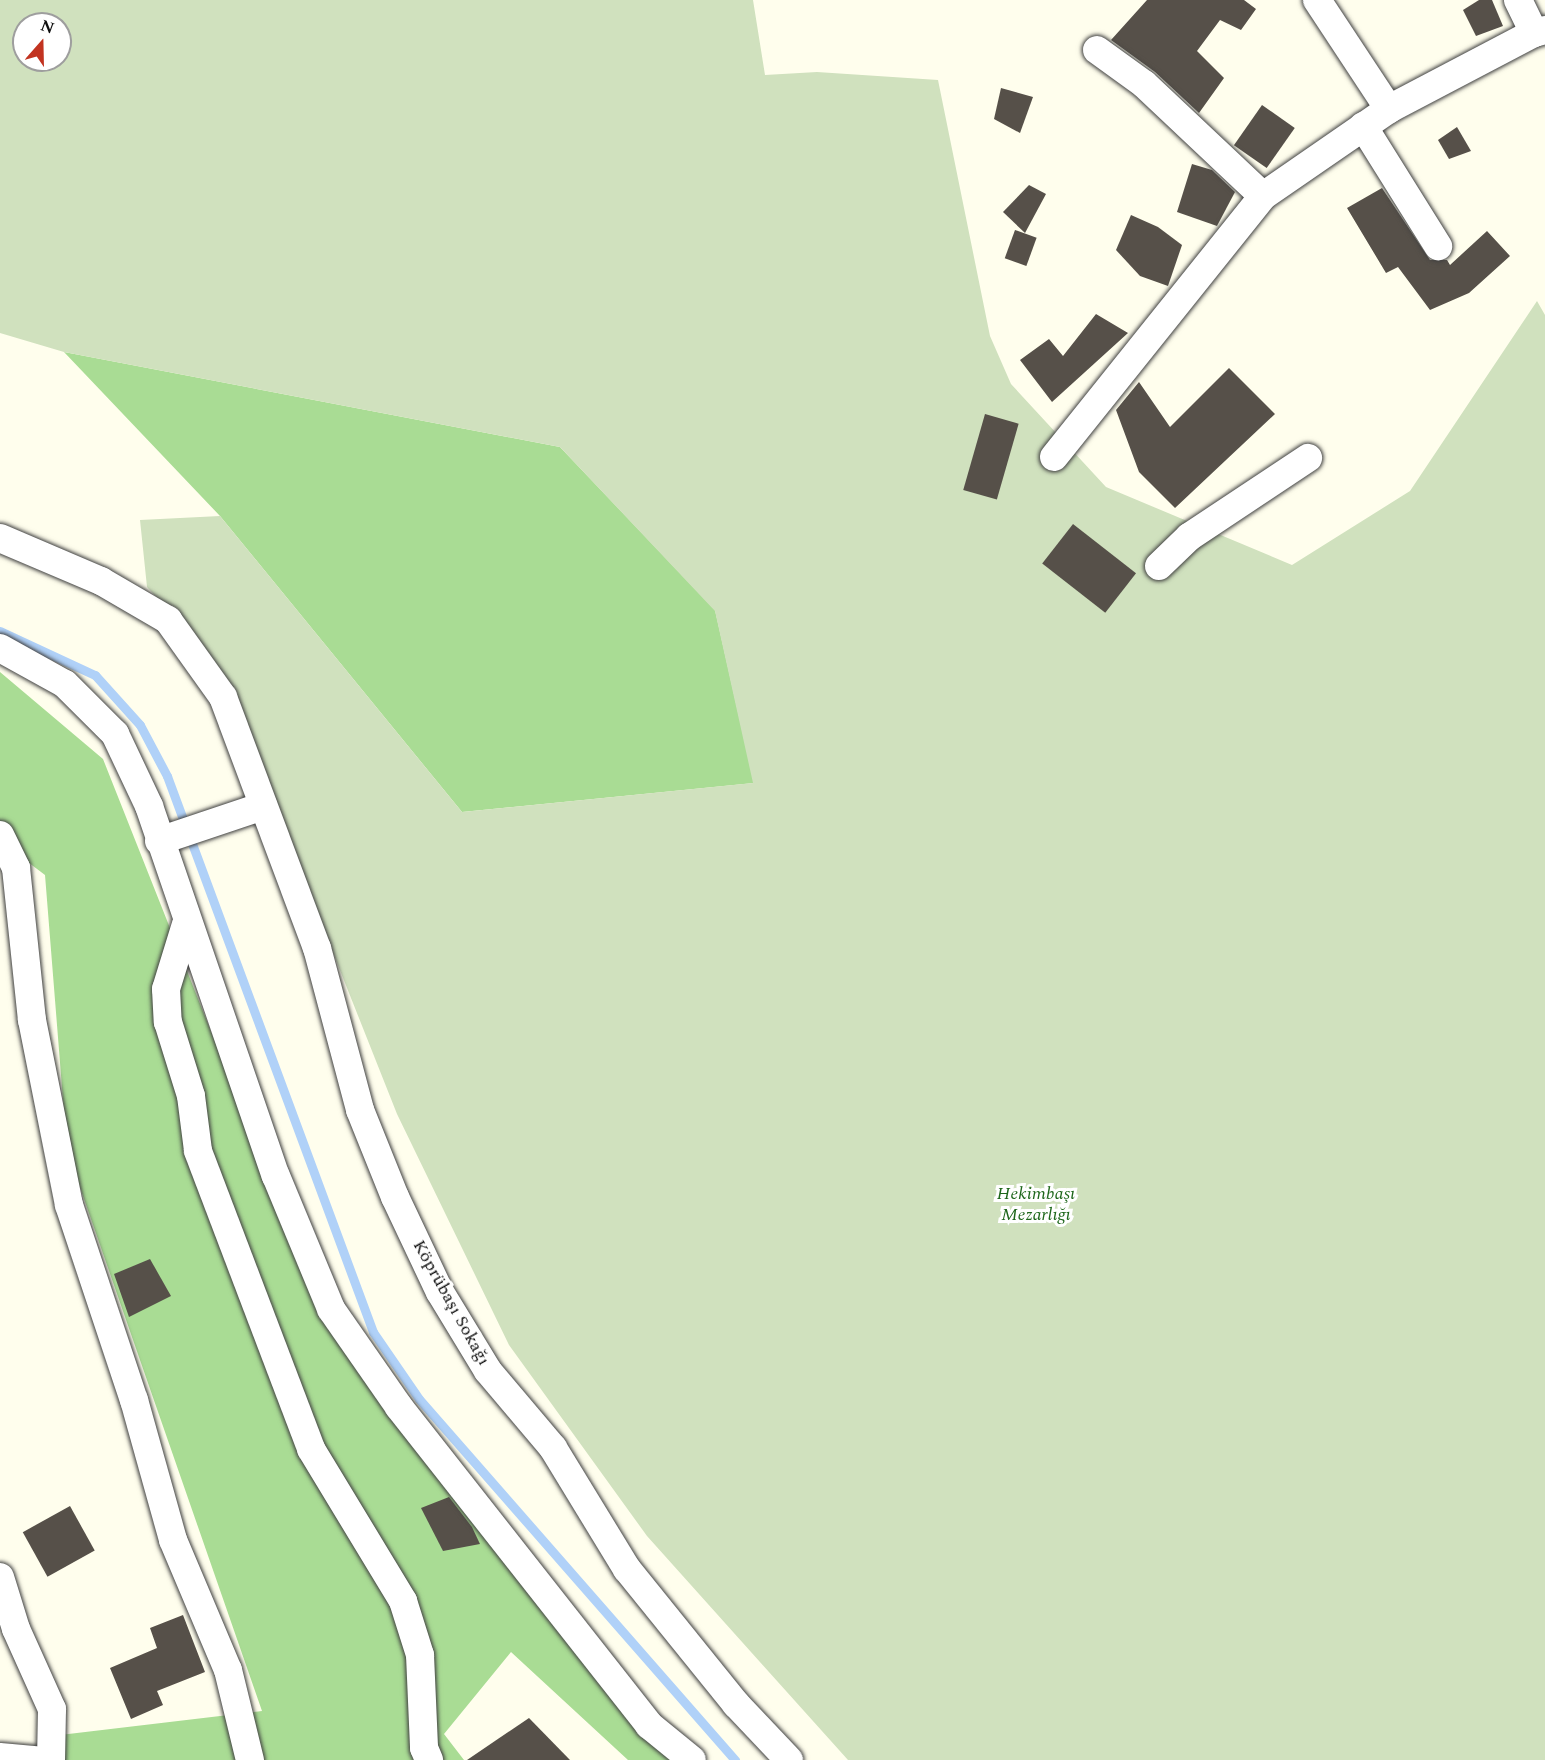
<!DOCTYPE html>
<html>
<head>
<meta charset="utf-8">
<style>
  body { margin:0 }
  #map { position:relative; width:1545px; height:1760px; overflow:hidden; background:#fffeed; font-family:Spectral,serif }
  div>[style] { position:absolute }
  .forest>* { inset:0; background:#a9dc94 }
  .cemetery>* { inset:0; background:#d0e1be }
  .stream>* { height:9px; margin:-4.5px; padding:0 4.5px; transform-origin:4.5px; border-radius:4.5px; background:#b0d1f8 }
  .building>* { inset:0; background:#565049; transform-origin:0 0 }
  .roads { filter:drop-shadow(0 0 2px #404040) drop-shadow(0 0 2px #404040) }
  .minor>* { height:28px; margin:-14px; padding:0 14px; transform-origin:14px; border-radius:14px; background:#fff }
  span { translate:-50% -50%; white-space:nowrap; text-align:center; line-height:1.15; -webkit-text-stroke:6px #fff; paint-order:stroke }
  .park-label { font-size:18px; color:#1e671b; font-style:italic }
  .street-label { font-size:18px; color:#0d0d0d }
  .north { position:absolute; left:12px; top:12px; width:60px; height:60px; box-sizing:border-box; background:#fff; border:2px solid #9e9e9e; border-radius:50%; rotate:20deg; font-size:16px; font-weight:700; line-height:24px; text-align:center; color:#0d0d0d }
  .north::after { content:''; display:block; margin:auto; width:21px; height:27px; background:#c23320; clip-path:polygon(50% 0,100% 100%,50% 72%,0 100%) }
</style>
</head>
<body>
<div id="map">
  <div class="forest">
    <div style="clip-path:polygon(64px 352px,560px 447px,715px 610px,754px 783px,462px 812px,220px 516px)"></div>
    <div style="clip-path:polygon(0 672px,103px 759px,317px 1299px,683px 1760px,628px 1760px,511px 1652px,444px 1734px,464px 1760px,62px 1760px,60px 1735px,262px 1711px,67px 1150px,45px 875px,0 841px)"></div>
  </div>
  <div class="cemetery">
    <div style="clip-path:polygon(evenodd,0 0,753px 0,765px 75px,817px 72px,938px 80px,990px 336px,1011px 384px,1106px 487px,1292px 565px,1410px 491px,1537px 301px,1545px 315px,1545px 1760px,848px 1760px,647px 1536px,509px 1345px,397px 1114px,238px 713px,194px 637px,147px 587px,140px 520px,220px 516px,462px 812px,753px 783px,715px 611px,560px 447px,64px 352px,0 333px,0 0,24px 24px,60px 24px,60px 60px,24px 60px,24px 24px)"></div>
  </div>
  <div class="stream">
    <div style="left:0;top:631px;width:105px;rotate:24.9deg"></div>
    <div style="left:95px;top:675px;width:67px;rotate:48deg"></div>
    <div style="left:140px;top:725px;width:58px;rotate:62.1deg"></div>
    <div style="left:167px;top:776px;width:593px;rotate:69.67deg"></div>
    <div style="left:373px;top:1332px;width:81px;rotate:55.5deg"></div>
    <div style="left:419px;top:1399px;width:480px;rotate:48.8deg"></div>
  </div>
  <div class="building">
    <div style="clip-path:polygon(1147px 0,1244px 0,1256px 9px,1241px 30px,1220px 20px,1197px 51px,1224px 78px,1199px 113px,1155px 72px,1111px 40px)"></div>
    <div style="clip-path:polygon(1479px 0,1492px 0,1503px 26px,1476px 36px,1463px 10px)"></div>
    <div style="clip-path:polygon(1001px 88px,1033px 97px,1020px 133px,994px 119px)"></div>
    <div style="left:1262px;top:105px;width:40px;height:49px;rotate:35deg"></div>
    <div style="clip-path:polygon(1457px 127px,1471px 151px,1449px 159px,1438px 140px)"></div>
    <div style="clip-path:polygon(1192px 164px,1212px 170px,1235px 192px,1217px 226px,1177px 212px)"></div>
    <div style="clip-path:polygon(1029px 185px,1046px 194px,1025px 233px,1003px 212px)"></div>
    <div style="clip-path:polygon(1382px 188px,1430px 260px,1447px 260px,1450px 265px,1487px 231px,1510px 256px,1469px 293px,1430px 310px,1398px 267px,1386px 273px,1347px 208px)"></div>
    <div style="clip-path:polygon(1131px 215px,1158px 227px,1182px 245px,1168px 286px,1140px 276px,1116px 250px)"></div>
    <div style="left:1015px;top:230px;width:23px;height:30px;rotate:20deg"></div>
    <div style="clip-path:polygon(1096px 314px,1128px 333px,1052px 402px,1020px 360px,1049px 339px,1063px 356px)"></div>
    <div style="clip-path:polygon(1229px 368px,1275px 414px,1175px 508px,1139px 472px,1116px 410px,1139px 382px,1170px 427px)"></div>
    <div style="left:985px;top:414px;width:35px;height:79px;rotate:16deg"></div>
    <div style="left:1073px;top:524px;width:80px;height:50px;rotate:38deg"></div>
    <div style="clip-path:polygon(150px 1259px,171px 1296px,129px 1317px,114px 1274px)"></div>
    <div style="clip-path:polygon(449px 1497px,472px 1527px,480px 1544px,443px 1551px,421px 1508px)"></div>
    <div style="left:70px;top:1506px;width:51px;height:54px;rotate:61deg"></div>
    <div style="clip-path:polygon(183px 1615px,205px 1672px,157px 1691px,163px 1705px,131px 1719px,110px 1668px,157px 1648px,150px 1628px)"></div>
    <div style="clip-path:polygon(529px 1718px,570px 1760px,467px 1760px)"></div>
  </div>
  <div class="roads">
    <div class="minor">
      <div style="left:1317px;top:0;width:131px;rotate:56.6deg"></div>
      <div style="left:1518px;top:0;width:37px;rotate:64deg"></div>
      <div style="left:1534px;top:33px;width:11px;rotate:-15deg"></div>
      <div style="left:1097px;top:50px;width:58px;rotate:35.9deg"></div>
      <div style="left:1144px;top:84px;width:163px;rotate:43.3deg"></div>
      <div style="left:1363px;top:126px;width:142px;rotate:58deg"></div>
      <div style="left:1054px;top:457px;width:334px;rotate:-51.3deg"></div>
      <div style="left:1263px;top:196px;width:153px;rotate:-34.6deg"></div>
      <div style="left:1389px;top:109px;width:164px;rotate:-27.7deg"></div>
      <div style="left:0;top:538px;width:110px;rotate:23.1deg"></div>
      <div style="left:101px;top:581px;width:78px;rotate:30.2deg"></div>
      <div style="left:168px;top:620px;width:95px;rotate:54.5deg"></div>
      <div style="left:223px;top:697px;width:268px;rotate:69.5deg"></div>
      <div style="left:317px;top:948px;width:168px;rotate:75.1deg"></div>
      <div style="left:360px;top:1110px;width:94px;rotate:68.1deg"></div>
      <div style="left:395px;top:1197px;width:105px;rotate:64.7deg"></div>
      <div style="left:440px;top:1292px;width:92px;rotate:58.7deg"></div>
      <div style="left:488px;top:1371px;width:101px;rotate:49.8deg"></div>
      <div style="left:553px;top:1448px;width:142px;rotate:58.6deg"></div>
      <div style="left:627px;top:1569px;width:174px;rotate:51.1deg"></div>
      <div style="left:736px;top:1704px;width:77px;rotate:46.6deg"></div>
      <div style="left:1159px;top:566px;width:42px;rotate:-44deg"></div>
      <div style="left:1189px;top:537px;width:143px;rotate:-33.6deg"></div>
      <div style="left:0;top:648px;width:74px;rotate:29deg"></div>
      <div style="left:65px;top:684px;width:71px;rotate:45deg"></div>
      <div style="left:115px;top:734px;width:80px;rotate:64.7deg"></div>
      <div style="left:149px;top:806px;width:391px;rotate:71.1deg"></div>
      <div style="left:276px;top:1176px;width:144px;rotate:67.5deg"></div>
      <div style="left:331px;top:1309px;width:119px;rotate:55.2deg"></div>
      <div style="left:399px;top:1407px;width:405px;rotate:51.8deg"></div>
      <div style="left:649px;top:1725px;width:55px;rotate:39.1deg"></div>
      <div style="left:0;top:835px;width:37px;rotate:64deg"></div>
      <div style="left:16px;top:868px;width:153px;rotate:84deg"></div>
      <div style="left:32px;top:1020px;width:189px;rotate:78.7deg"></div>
      <div style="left:69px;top:1205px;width:206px;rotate:71.6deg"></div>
      <div style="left:134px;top:1400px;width:145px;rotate:74.4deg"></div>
      <div style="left:173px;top:1540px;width:141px;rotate:67.1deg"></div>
      <div style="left:228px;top:1670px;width:93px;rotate:76.3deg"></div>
      <div style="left:159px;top:841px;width:110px;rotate:-18.6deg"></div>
      <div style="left:186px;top:924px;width:68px;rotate:107.1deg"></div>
      <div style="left:166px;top:989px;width:33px;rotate:87deg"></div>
      <div style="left:168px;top:1022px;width:77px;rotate:72.7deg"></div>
      <div style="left:191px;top:1096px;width:55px;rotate:82.7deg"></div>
      <div style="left:198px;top:1151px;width:319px;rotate:69.2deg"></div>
      <div style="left:311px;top:1449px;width:178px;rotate:58.8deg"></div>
      <div style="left:403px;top:1601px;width:57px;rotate:72.5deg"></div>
      <div style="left:420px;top:1655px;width:93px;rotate:87.5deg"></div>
      <div style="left:424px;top:1748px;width:13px;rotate:67deg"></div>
      <div style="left:0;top:1577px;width:54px;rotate:72.9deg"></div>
      <div style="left:16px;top:1629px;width:88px;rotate:65.8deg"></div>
      <div style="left:52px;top:1709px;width:51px;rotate:91.1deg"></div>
      <div style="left:0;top:1757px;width:36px;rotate:5deg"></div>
    </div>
  </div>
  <div class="park-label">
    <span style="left:1036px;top:1205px">Hekimbaşı<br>Mezarlığı</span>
  </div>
  <div class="street-label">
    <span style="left:451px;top:1303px;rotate:61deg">Köprübaşı Sokağı</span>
  </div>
  <div class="north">N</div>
</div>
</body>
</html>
